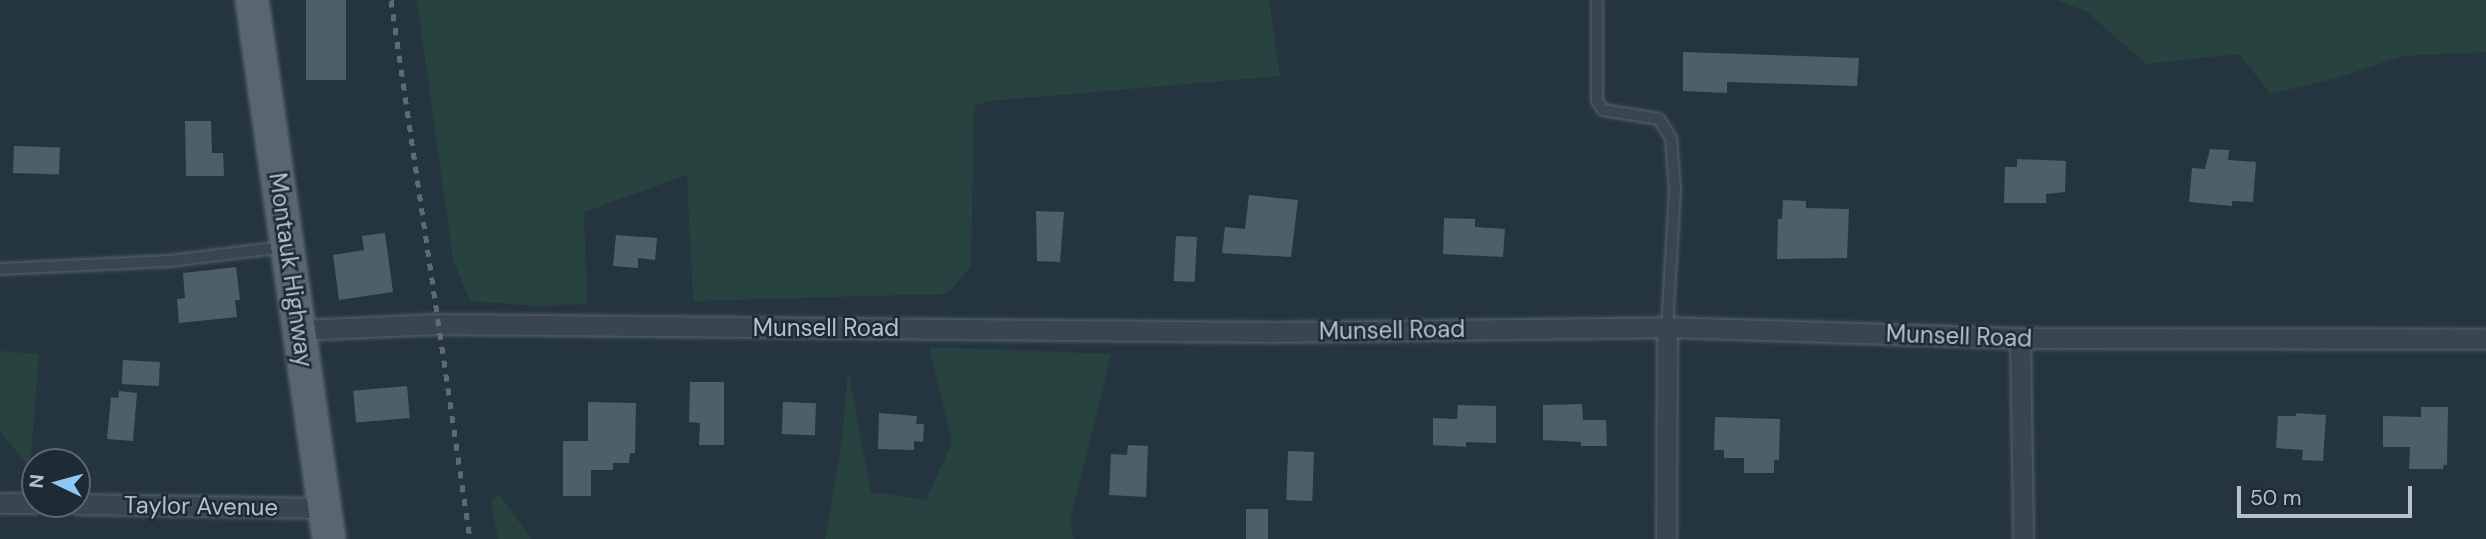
<!DOCTYPE html>
<html>
<head>
<meta charset="utf-8">
<style>
  body { margin:0 }
  #map { position:relative; width:2486px; height:539px; overflow:hidden; background:#25353f; font-family:"DM Sans",sans-serif }
  div>[style] { position:absolute }
  .green>* { inset:0; background:#284240 }
  .building>* { inset:0; background:#4f5f6a; transform-origin:0 0 }
  .roads { filter:drop-shadow(0 0 2px #57646d) drop-shadow(0 0 2px #57646d) }
  .service>* { height:10px; margin:-5px; padding:0 5px; transform-origin:5px; border-radius:5px; background:#3a464f }
  .minor>* { height:19px; margin:-9.5px; padding:0 9.5px; transform-origin:9.5px; border-radius:9.5px; background:#3a464f }
  .primary>* { height:32px; margin:-16px; padding:0 16px; transform-origin:16px; border-radius:16px; background:#58666f }
  .rail>* { height:5px; margin-top:-2.5px; transform-origin:0; background:repeating-linear-gradient(90deg,#5c6b76 0 7px,transparent 0 14px) }
  span { translate:-50% -50%; white-space:nowrap; text-align:center; line-height:1.15; -webkit-text-stroke:5px #1e2b34; paint-order:stroke }
  .street-label { font-size:24px; color:#b6c1ca }
  .north { position:absolute; left:21px; top:448px; width:70px; height:70px; box-sizing:border-box; background:#1e2b34; border:2px solid #5b6770; border-radius:50%; rotate:275deg; font-size:19px; font-weight:700; line-height:28px; text-align:center; color:#b6c1ca }
  .north::after { content:''; display:block; margin:auto; width:24px; height:32px; background:#8ec9f6; clip-path:polygon(50% 0,100% 100%,50% 72%,0 100%) }
  .scale { position:absolute; left:2237px; top:486px; width:175px; height:32px; box-sizing:border-box; border:4px solid #b6c1ca; border-top:0; padding-left:9px; font-size:21px; line-height:24px; white-space:nowrap; color:#b6c1ca; -webkit-text-stroke:5px #1e2b34; paint-order:stroke }
</style>
</head>
<body>
<div id="map">
  <div class="green">
    <div style="clip-path:polygon(417px 0,1269px 0,1280px 76px,990px 101px,974px 106px,971px 267px,946px 294px,693px 301px,687px 175px,584px 212px,587px 304px,539px 306px,470px 301px,453px 260px)"></div>
    <div style="clip-path:polygon(2056px 0,2486px 0,2486px 52px,2402px 56px,2337px 78px,2271px 94px,2239px 54px,2146px 64px,2086px 11px)"></div>
    <div style="clip-path:polygon(929px 347px,1111px 354px,1070px 520px,1074px 539px,825px 539px,842px 440px,848px 370px,871px 492px,926px 500px,952px 443px)"></div>
    <div style="clip-path:polygon(0 351px,39px 354px,30px 467px,0 432px)"></div>
    <div style="clip-path:polygon(500px 495px,531px 539px,498px 539px,491px 500px)"></div>
  </div>
  <div class="building">
    <div style="left:306px;top:0;width:40px;height:80px"></div>
    <div style="clip-path:polygon(1683px 52px,1859px 58px,1857px 86px,1727px 82px,1727px 93px,1683px 91px)"></div>
    <div style="clip-path:polygon(185px 121px,211px 121px,212px 153px,223px 153px,224px 176px,186px 176px)"></div>
    <div style="left:14px;top:146px;width:46px;height:27px;rotate:2deg"></div>
    <div style="clip-path:polygon(2210px 149px,2229px 150px,2228px 160px,2256px 162px,2253px 202px,2232px 201px,2232px 206px,2189px 202px,2192px 168px,2205px 169px)"></div>
    <div style="clip-path:polygon(2017px 159px,2066px 161px,2065px 192px,2046px 194px,2046px 203px,2004px 203px,2005px 167px,2017px 167px)"></div>
    <div style="clip-path:polygon(1249px 195px,1298px 200px,1291px 257px,1222px 253px,1225px 227px,1245px 229px)"></div>
    <div style="clip-path:polygon(1783px 200px,1806px 201px,1806px 208px,1849px 209px,1847px 258px,1777px 259px,1778px 219px,1782px 219px)"></div>
    <div style="clip-path:polygon(1036px 211px,1064px 212px,1060px 262px,1037px 261px)"></div>
    <div style="clip-path:polygon(1444px 218px,1475px 219px,1475px 227px,1505px 229px,1503px 257px,1443px 254px)"></div>
    <div style="clip-path:polygon(385px 233px,393px 292px,339px 300px,333px 255px,364px 250px,362px 236px)"></div>
    <div style="clip-path:polygon(616px 235px,657px 238px,655px 260px,638px 258px,638px 268px,613px 266px)"></div>
    <div style="left:1176px;top:236px;width:21px;height:45px;rotate:3deg"></div>
    <div style="clip-path:polygon(236px 267px,240px 300px,235px 300px,237px 317px,179px 323px,177px 299px,185px 298px,183px 273px)"></div>
    <div style="left:123px;top:360px;width:37px;height:24px;rotate:3deg"></div>
    <div style="clip-path:polygon(690px 382px,724px 382px,724px 445px,699px 445px,700px 423px,689px 422px)"></div>
    <div style="left:407px;top:386px;width:32px;height:54px;rotate:85deg"></div>
    <div style="clip-path:polygon(119px 391px,137px 393px,133px 441px,107px 439px,111px 397px,118px 398px)"></div>
    <div style="clip-path:polygon(588px 402px,636px 403px,635px 453px,630px 453px,629px 463px,613px 463px,613px 470px,591px 470px,591px 496px,563px 496px,563px 441px,588px 441px)"></div>
    <div style="left:783px;top:402px;width:33px;height:32px;rotate:2deg"></div>
    <div style="clip-path:polygon(1582px 404px,1583px 420px,1606px 420px,1607px 446px,1581px 446px,1581px 442px,1543px 440px,1543px 405px)"></div>
    <div style="clip-path:polygon(1458px 405px,1496px 406px,1496px 443px,1466px 442px,1466px 447px,1433px 445px,1433px 418px,1457px 419px)"></div>
    <div style="clip-path:polygon(2421px 407px,2448px 407px,2447px 465px,2444px 465px,2443px 469px,2409px 469px,2410px 447px,2383px 447px,2383px 416px,2421px 417px)"></div>
    <div style="clip-path:polygon(879px 413px,917px 416px,916px 424px,924px 424px,923px 442px,914px 441px,914px 450px,878px 449px)"></div>
    <div style="clip-path:polygon(2296px 413px,2326px 415px,2323px 461px,2302px 460px,2303px 450px,2276px 448px,2278px 416px,2296px 416px)"></div>
    <div style="clip-path:polygon(1715px 417px,1780px 419px,1779px 460px,1774px 460px,1774px 473px,1744px 473px,1744px 458px,1724px 458px,1724px 450px,1714px 450px)"></div>
    <div style="clip-path:polygon(1128px 445px,1148px 446px,1146px 497px,1109px 495px,1111px 454px,1127px 455px)"></div>
    <div style="left:1288px;top:451px;width:26px;height:49px;rotate:2deg"></div>
    <div style="left:1246px;top:509px;width:22px;height:30px"></div>
  </div>
  <div class="roads">
    <div class="service">
      <div style="left:1597px;top:0;width:101px;rotate:90deg"></div>
      <div style="left:1597px;top:101px;width:11px;rotate:56deg"></div>
      <div style="left:1603px;top:110px;width:57px;rotate:9.1deg"></div>
      <div style="left:1659px;top:119px;width:22px;rotate:58deg"></div>
      <div style="left:1671px;top:138px;width:52px;rotate:85.6deg"></div>
      <div style="left:1675px;top:190px;width:137px;rotate:93.3deg"></div>
      <div style="left:0;top:269px;width:169px;rotate:-2.7deg"></div>
      <div style="left:169px;top:261px;width:116px;rotate:-6.9deg"></div>
    </div>
    <div class="minor">
      <div style="left:299px;top:330px;width:140px;rotate:-2.5deg"></div>
      <div style="left:439px;top:324px;width:837px;rotate:0.55deg"></div>
      <div style="left:1276px;top:332px;width:391px;rotate:-0.7deg"></div>
      <div style="left:1667px;top:327px;width:353px;rotate:1.8deg"></div>
      <div style="left:2020px;top:338px;width:466px;rotate:0.1deg"></div>
      <div style="left:2020px;top:338px;width:201px;rotate:89.1deg"></div>
      <div style="left:0;top:503px;width:35px"></div>
      <div style="left:77px;top:504px;width:248px;rotate:0.9deg"></div>
      <div style="left:1666px;top:539px;width:212px;rotate:-89.7deg"></div>
    </div>
    <div class="primary">
      <div style="left:252px;top:0;width:544px;rotate:81.87deg"></div>
    </div>
  </div>
  <div class="rail">
    <div style="left:391px;top:0;width:545px;rotate:81.66deg"></div>
  </div>
  <div class="street-label">
    <span style="left:291px;top:270px;rotate:82deg">Montauk Highway</span>
    <span style="left:826px;top:328px">Munsell Road</span>
    <span style="left:1392px;top:330px;rotate:-1deg">Munsell Road</span>
    <span style="left:1959px;top:336px;rotate:2deg">Munsell Road</span>
    <span style="left:201px;top:506px;rotate:1deg">Taylor Avenue</span>
  </div>
  <div class="north">N</div>
  <div class="scale">50 m</div>
</div>
</body>
</html>
